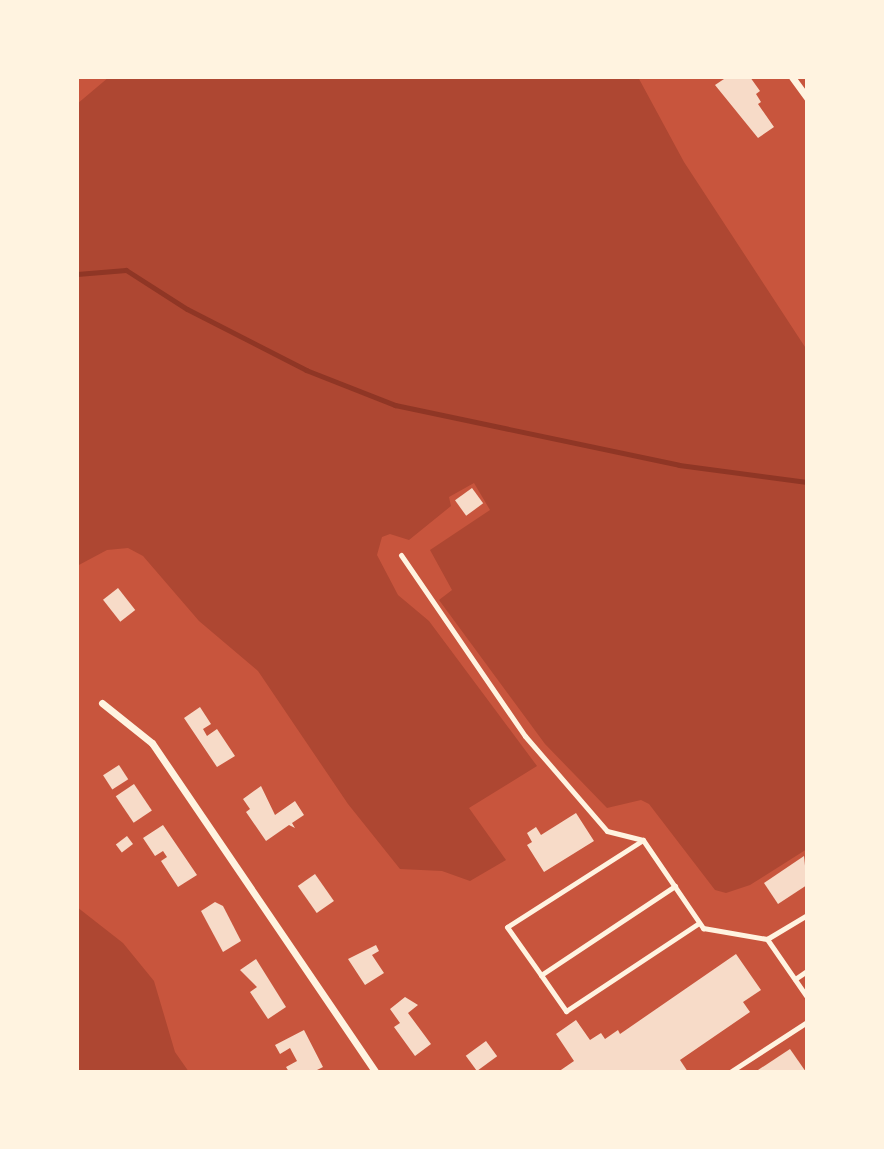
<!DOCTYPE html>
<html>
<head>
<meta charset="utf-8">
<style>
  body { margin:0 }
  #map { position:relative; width:884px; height:1149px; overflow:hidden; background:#c8553d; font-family:Rubik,sans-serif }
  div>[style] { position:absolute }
  .green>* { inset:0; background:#ae4732 }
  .stream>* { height:5px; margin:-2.5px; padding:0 2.5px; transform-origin:2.5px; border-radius:2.5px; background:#8f3625 }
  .building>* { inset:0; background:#f7dbc8; transform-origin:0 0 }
  .service>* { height:5px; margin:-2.5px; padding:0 2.5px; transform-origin:2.5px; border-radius:2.5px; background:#fff3e0 }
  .minor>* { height:7px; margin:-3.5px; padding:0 3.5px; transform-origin:3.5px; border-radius:3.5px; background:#fff3e0 }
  span { translate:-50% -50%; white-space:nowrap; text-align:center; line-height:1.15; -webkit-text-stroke:7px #fff3e0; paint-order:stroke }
  .frame { position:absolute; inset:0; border:79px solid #fff3e0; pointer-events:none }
</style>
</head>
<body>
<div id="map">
  <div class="green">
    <div style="clip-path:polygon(109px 77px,638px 77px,684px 162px,807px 350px,807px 849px,750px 885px,726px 893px,715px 890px,649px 804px,641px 800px,607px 808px,545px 744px,439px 600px,452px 590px,430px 550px,490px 510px,474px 483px,449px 497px,451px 506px,409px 540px,390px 534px,382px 537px,377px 555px,398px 595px,429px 621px,537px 766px,469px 808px,506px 860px,470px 881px,442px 871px,400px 869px,348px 804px,258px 671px,199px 621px,143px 556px,128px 548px,107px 550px,77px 566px,77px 104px)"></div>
    <div style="clip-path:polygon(77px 907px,123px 943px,154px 981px,175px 1052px,189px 1072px,77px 1072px)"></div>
  </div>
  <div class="stream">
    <div style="left:77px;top:274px;width:49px;rotate:-4.7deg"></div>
    <div style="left:126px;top:270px;width:72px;rotate:32.6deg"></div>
    <div style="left:187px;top:309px;width:134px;rotate:27.1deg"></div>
    <div style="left:306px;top:370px;width:96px;rotate:21.5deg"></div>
    <div style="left:395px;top:405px;width:290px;rotate:11.9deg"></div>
    <div style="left:679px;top:465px;width:129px;rotate:7.6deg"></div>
  </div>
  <div class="building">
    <div style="clip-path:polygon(727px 77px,750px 77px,760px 91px,756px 94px,761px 102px,758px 104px,774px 127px,758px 138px,715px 85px)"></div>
    <div style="left:472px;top:488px;width:19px;height:21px;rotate:54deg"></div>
    <div style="left:118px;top:588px;width:28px;height:19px;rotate:52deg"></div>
    <div style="clip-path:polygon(200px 707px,211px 724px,203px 729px,207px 736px,217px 729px,235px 756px,217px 767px,184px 718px)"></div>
    <div style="left:119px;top:765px;width:17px;height:19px;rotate:57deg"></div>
    <div style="left:134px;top:784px;width:32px;height:22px;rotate:56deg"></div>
    <div style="clip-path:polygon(261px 786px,275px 815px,295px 801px,304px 815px,292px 823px,295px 828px,289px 825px,266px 841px,246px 812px,250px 809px,243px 799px)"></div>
    <div style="clip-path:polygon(576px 813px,594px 841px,544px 872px,527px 845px,532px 842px,527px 833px,536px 827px,541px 835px)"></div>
    <div style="clip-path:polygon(163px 825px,197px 875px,178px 887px,161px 861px,167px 857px,163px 851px,155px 856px,143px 838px)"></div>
    <div style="left:127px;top:836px;width:10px;height:14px;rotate:53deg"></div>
    <div style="clip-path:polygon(804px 856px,807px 885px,778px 904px,764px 883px)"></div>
    <div style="left:315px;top:874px;width:33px;height:21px;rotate:55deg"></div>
    <div style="clip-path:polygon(215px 902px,223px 906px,241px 941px,223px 952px,201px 911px)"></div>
    <div style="clip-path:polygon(376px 945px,379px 951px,372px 955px,384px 973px,365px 985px,348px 959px)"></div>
    <div style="clip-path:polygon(736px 954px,761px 990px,743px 1002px,750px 1012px,680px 1060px,688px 1072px,558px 1072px,574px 1061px,556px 1034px,576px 1020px,590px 1040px,601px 1033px,605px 1039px,618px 1030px,620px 1034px)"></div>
    <div style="clip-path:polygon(256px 959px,286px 1007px,268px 1019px,250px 992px,257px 987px,240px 970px)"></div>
    <div style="clip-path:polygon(405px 997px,418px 1005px,408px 1013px,431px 1044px,415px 1056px,394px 1027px,400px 1023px,390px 1009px)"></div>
    <div style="clip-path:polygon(304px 1030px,323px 1067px,313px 1072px,289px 1072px,286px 1067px,297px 1061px,290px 1048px,280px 1054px,275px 1045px)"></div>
    <div style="left:486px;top:1041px;width:19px;height:25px;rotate:54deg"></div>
    <div style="clip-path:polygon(790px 1049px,806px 1072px,755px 1072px)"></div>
  </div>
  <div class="service">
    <div style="left:401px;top:555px;width:219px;rotate:55.6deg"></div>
    <div style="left:525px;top:736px;width:125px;rotate:49.2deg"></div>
    <div style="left:607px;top:831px;width:37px;rotate:14deg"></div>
    <div style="left:643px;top:840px;width:107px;rotate:55.7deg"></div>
    <div style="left:703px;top:928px;width:65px;rotate:9.8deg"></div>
    <div style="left:767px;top:939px;width:47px;rotate:-31deg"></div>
    <div style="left:643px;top:840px;width:161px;rotate:147.4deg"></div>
    <div style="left:507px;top:927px;width:59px;rotate:54.7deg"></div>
    <div style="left:541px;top:975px;width:161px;rotate:-33.6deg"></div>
    <div style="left:767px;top:939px;width:70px;rotate:55.4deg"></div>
    <div style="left:541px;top:975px;width:44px;rotate:55.2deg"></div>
    <div style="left:566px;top:1011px;width:159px;rotate:-33.5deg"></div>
    <div style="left:795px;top:979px;width:14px;rotate:-34deg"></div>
    <div style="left:730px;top:1072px;width:92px;rotate:-33deg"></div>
  </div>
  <div class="minor">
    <div style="left:792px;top:77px;width:26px;rotate:54deg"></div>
    <div style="left:102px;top:703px;width:64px;rotate:38.7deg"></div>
    <div style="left:152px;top:743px;width:398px;rotate:55.8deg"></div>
  </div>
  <div class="frame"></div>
</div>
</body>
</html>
